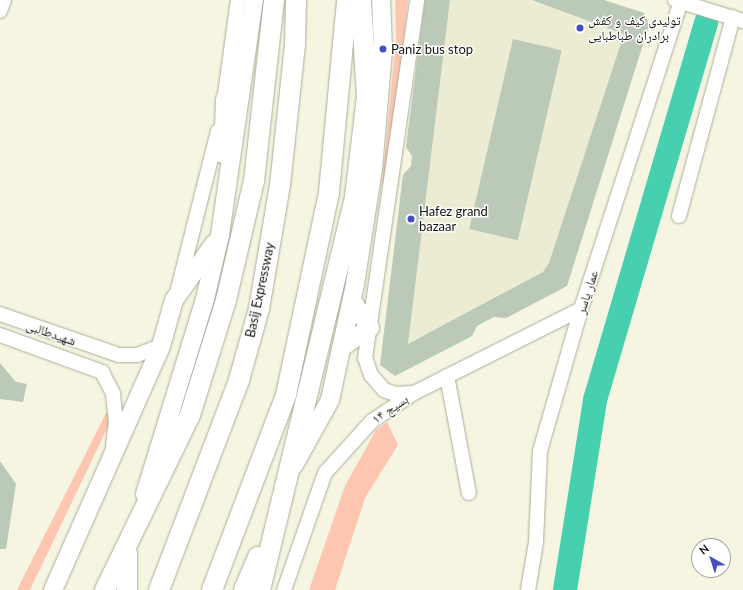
<!DOCTYPE html>
<html>
<head>
<meta charset="utf-8">
<style>
  body { margin:0 }
  #map { position:relative; width:743px; height:590px; overflow:hidden; background:#f5f5e2; font-family:Lato,"Noto Naskh Arabic",sans-serif }
  div>[style] { position:absolute }
  .built>* { inset:0; background:#ebecd1 }
  .green>* { inset:0; background:#fcc6b1 }
  .river>* { height:24px; margin:-12px; padding:0 12px; transform-origin:12px; border-radius:12px; background:#46d0b0 }
  .building>* { inset:0; background:#bbc9b9; transform-origin:0 0 }
  .roads { filter:drop-shadow(0 0 1px #abac99) drop-shadow(0 0 1px #abac99) }
  .minor>* { height:14px; margin:-7px; padding:0 7px; transform-origin:7px; border-radius:7px; background:#fff }
  .major>* { height:18px; margin:-9px; padding:0 9px; transform-origin:9px; border-radius:9px; background:#fff }
  .highway>* { height:20px; margin:-10px; padding:0 10px; transform-origin:10px; border-radius:10px; background:#fff }
  .dots>* { width:11px; height:11px; translate:-50% -50%; box-sizing:border-box; border:2px solid #fff; border-radius:50% }
  span { translate:-50% -50%; white-space:nowrap; text-align:center; line-height:1.15; -webkit-text-stroke:3px #fff; paint-order:stroke }
  .poi-label { font-size:13px; color:#14140e }
  .left { translate:0 -50%; text-align:left }
  .street-label { font-size:13px; color:#14140e }
  .north { position:absolute; left:691px; top:538px; width:40px; height:40px; box-sizing:border-box; background:#fff; border:1px solid #a1a19f; border-radius:50%; rotate:321deg; font-size:11px; font-weight:700; line-height:16px; text-align:center; color:#14140e }
  .north::after { content:''; display:block; margin:auto; width:14px; height:18px; background:#444fc3; clip-path:polygon(50% 0,100% 100%,50% 72%,0 100%) }
</style>
</head>
<body>
<div id="map">
  <div class="built">
    <div style="clip-path:polygon(424px 0,604px 0,644px 13px,649px 25px,567px 286px,506px 318px,494px 317px,477px 326px,472px 336px,395px 376px,380px 365px,403px 175px,411px 166px,412px 156px,406px 147px)"></div>
  </div>
  <div class="green">
    <div style="clip-path:polygon(395px 0,408px 0,388px 184px,382px 184px,396px 39px)"></div>
    <div style="clip-path:polygon(107px 411px,112px 418px,30px 590px,17px 590px)"></div>
    <div style="clip-path:polygon(387px 422px,398px 445px,365px 498px,335px 590px,309px 590px,345px 486px,376px 430px)"></div>
  </div>
  <div class="river">
    <div style="left:565px;top:590px;width:192px;rotate:-81deg"></div>
    <div style="left:595px;top:400px;width:394px;rotate:-73.6deg"></div>
  </div>
  <div class="building">
    <div style="clip-path:polygon(425px 0,450px 0,408px 344px,543px 272px,549px 263px,624px 34px,532px 0,604px 0,644px 13px,649px 25px,567px 286px,506px 318px,494px 317px,477px 326px,472px 336px,395px 376px,380px 365px,403px 175px,411px 166px,412px 156px,406px 147px)"></div>
    <div style="left:513px;top:39px;width:50px;height:195px;rotate:13deg"></div>
    <div style="clip-path:polygon(0 363px,16px 382px,27px 384px,23px 402px,0 399px)"></div>
    <div style="clip-path:polygon(0 461px,16px 484px,6px 549px,0 549px)"></div>
  </div>
  <div class="roads">
    <div class="minor">
      <div style="left:675px;top:0;width:71px;rotate:17.2deg"></div>
      <div style="left:0;top:11px;width:12px;rotate:-70deg"></div>
      <div style="left:223px;top:109px;width:110px;rotate:-82.2deg"></div>
      <div style="left:679px;top:216px;width:206px;rotate:-74.8deg"></div>
      <div style="left:178px;top:289px;width:163px;rotate:-75.8deg"></div>
      <div style="left:0;top:314px;width:126px;rotate:19deg"></div>
      <div style="left:119px;top:355px;width:18px"></div>
      <div style="left:137px;top:355px;width:26px;rotate:-21deg"></div>
      <div style="left:0;top:335px;width:109px;rotate:19.9deg"></div>
      <div style="left:102px;top:372px;width:25px;rotate:63deg"></div>
      <div style="left:113px;top:394px;width:27px;rotate:84deg"></div>
      <div style="left:116px;top:421px;width:24px;rotate:97deg"></div>
      <div style="left:447px;top:376px;width:119px;rotate:79.4deg"></div>
      <div style="left:413px;top:393px;width:17px;rotate:177deg"></div>
      <div style="left:396px;top:394px;width:13px;rotate:-162deg"></div>
      <div style="left:384px;top:390px;width:20px;rotate:-131deg"></div>
      <div style="left:371px;top:375px;width:18px;rotate:-109deg"></div>
      <div style="left:365px;top:358px;width:362px;rotate:-81.7deg"></div>
      <div style="left:284px;top:590px;width:124px;rotate:-70.7deg"></div>
      <div style="left:325px;top:473px;width:70px;rotate:-47.9deg"></div>
      <div style="left:372px;top:421px;width:50px;rotate:-33.7deg"></div>
      <div style="left:414px;top:393px;width:187px;rotate:-26.7deg"></div>
      <div style="left:528px;top:590px;width:49px;rotate:-80.5deg"></div>
      <div style="left:536px;top:542px;width:91px;rotate:-87.5deg"></div>
      <div style="left:540px;top:451px;width:148px;rotate:-73.9deg"></div>
      <div style="left:581px;top:309px;width:323px;rotate:-72deg"></div>
    </div>
    <div class="major">
      <div style="left:223px;top:154px;width:55px;rotate:-87.9deg"></div>
      <div style="left:341px;top:348px;width:35px;rotate:-35deg"></div>
      <div style="left:370px;top:328px;width:33px;rotate:-123deg"></div>
      <div style="left:294px;top:465px;width:74px;rotate:-61deg"></div>
      <div style="left:330px;top:400px;width:119px;rotate:-77.8deg"></div>
      <div style="left:355px;top:284px;width:116px;rotate:-81.1deg"></div>
      <div style="left:373px;top:169px;width:120px;rotate:-85.2deg"></div>
      <div style="left:383px;top:49px;width:49px;rotate:-92.3deg"></div>
      <div style="left:145px;top:494px;width:204px;rotate:-72.9deg"></div>
      <div style="left:205px;top:299px;width:66px;rotate:-76.8deg"></div>
      <div style="left:220px;top:235px;width:237px;rotate:-81.8deg"></div>
      <div style="left:53px;top:590px;width:267px;rotate:-66.1deg"></div>
      <div style="left:161px;top:346px;width:48px;rotate:-74.2deg"></div>
      <div style="left:174px;top:300px;width:69px;rotate:-54.5deg"></div>
    </div>
    <div class="highway">
      <div style="left:105px;top:590px;width:195px;rotate:-64.1deg"></div>
      <div style="left:190px;top:415px;width:121px;rotate:-72.6deg"></div>
      <div style="left:226px;top:300px;width:122px;rotate:-76.8deg"></div>
      <div style="left:254px;top:181px;width:182px;rotate:-83.7deg"></div>
      <div style="left:127px;top:590px;width:37px;rotate:-90deg"></div>
      <div style="left:159px;top:590px;width:225px;rotate:-69.1deg"></div>
      <div style="left:239px;top:380px;width:74px;rotate:-74.3deg"></div>
      <div style="left:259px;top:309px;width:126px;rotate:-80.4deg"></div>
      <div style="left:280px;top:185px;width:142px;rotate:-83.9deg"></div>
      <div style="left:295px;top:44px;width:44px;rotate:-88.7deg"></div>
      <div style="left:212px;top:590px;width:209px;rotate:-69.2deg"></div>
      <div style="left:286px;top:395px;width:208px;rotate:-78deg"></div>
      <div style="left:329px;top:192px;width:193px;rotate:-84.6deg"></div>
      <div style="left:244px;top:590px;width:36px;rotate:-67deg"></div>
      <div style="left:260px;top:590px;width:404px;rotate:-76.4deg"></div>
      <div style="left:355px;top:197px;width:102px;rotate:-83.2deg"></div>
      <div style="left:367px;top:96px;width:96px;rotate:-93.6deg"></div>
    </div>
  </div>
  <div class="dots">
    <div style="left:580px;top:28px;background:#444fc3"></div>
    <div style="left:383px;top:49px;background:#444fc3"></div>
    <div style="left:411px;top:219px;background:#444fc3"></div>
  </div>
  <div class="poi-label">
    <span class="left" style="left:588px;top:28px">تولیدی کیف و کفش<br>برادران طباطبایی</span>
    <span class="left" style="left:391px;top:49px">Paniz bus stop</span>
    <span class="left" style="left:419px;top:219px">Hafez grand<br>bazaar</span>
  </div>
  <div class="street-label">
    <span style="left:260px;top:290px;rotate:-78deg">Basij Expressway</span>
    <span style="left:587px;top:292px;rotate:-72deg">عمار یاسر</span>
    <span style="left:51px;top:333px;rotate:19deg">شهیدطالبی</span>
    <span style="left:390px;top:409px;rotate:-35deg">بسیج ۱۴</span>
  </div>
  <div class="north">N</div>
</div>
</body>
</html>
